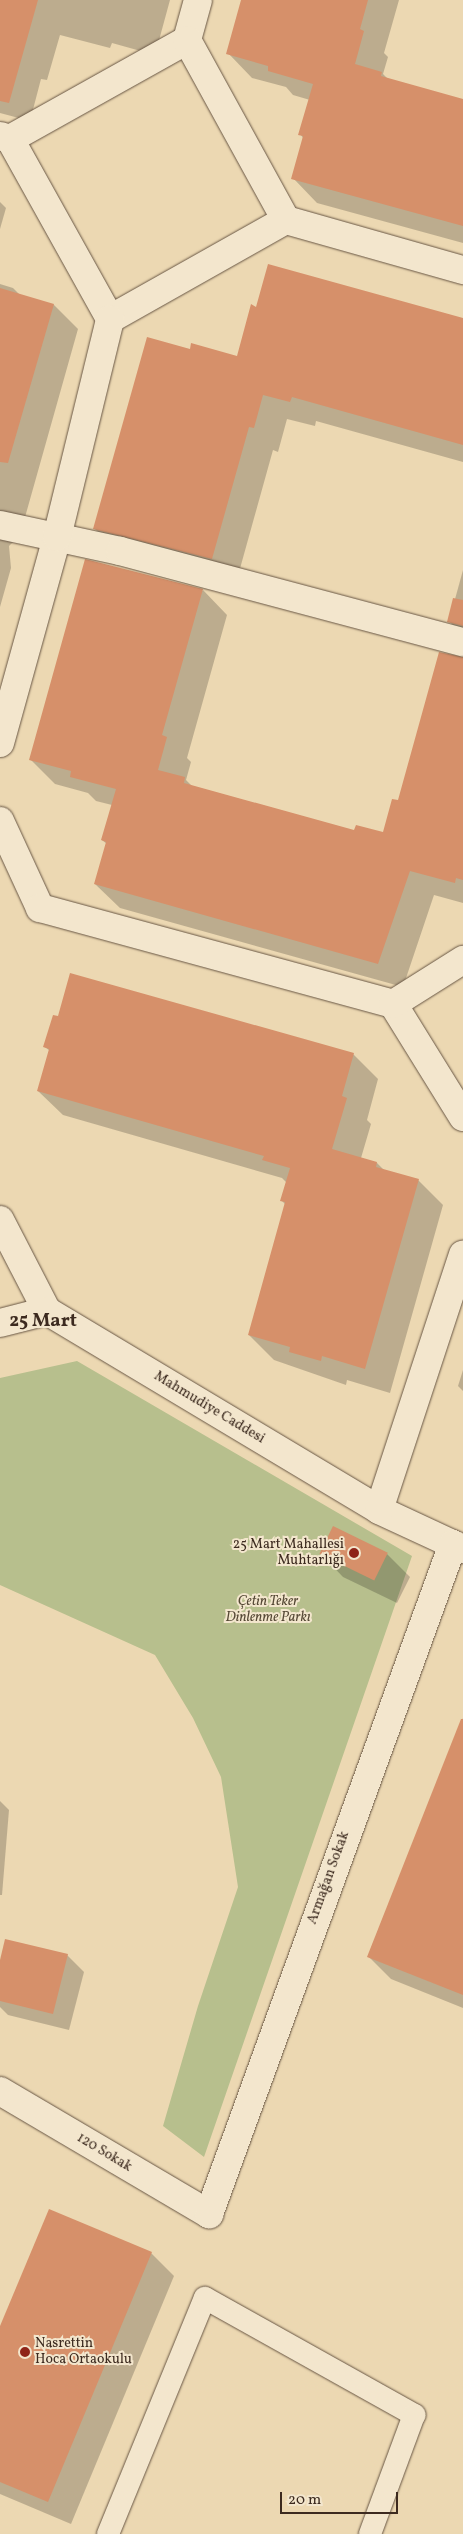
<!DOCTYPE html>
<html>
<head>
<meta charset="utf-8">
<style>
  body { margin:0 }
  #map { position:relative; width:463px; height:2534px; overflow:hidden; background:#ecd8b2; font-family:Vollkorn,serif }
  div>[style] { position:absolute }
  .green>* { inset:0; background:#b7bf8d }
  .shadow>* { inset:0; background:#0003 }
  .building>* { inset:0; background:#d6906a; transform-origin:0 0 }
  .roads { filter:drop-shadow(0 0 1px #685644) drop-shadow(0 0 1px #685644) }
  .lane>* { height:22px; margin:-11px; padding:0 11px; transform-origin:11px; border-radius:11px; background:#f3e6cd }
  .street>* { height:28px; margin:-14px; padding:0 14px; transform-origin:14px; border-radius:14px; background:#f3e6cd }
  .dots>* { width:14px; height:14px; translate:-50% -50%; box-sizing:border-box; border:2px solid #f3e6cd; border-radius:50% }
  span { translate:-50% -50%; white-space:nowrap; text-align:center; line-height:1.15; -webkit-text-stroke:4px #f3e6cd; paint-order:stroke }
  .street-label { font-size:14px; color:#3c2a1f }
  .poi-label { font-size:14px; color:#3c2a1f }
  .right { translate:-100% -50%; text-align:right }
  .left { translate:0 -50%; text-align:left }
  .park-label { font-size:14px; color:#554835; font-style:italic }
  .district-label { font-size:19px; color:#3c2a1f; font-weight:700 }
  .scale { position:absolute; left:280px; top:2492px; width:118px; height:22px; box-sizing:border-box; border:2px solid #3c2a1f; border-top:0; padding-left:6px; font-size:15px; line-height:18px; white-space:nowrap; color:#3c2a1f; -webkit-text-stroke:4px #f3e6cd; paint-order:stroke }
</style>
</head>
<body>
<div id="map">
  <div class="green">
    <div style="clip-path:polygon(77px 1361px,412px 1556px,204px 2157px,163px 2126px,198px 2006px,238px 1887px,221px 1777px,193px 1718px,155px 1655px,0 1585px,0 1378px)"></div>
  </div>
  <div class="shadow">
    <div style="clip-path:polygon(0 0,170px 0,155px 55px,112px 43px,110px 48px,60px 35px,47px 80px,41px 79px,30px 121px,0 113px)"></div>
    <div style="clip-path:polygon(243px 0,399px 0,384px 53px,388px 57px,383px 74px,388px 79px,463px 101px,463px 243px,317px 203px,293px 178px,304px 139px,300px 134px,310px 100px,293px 95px,286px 87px,252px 78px,228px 53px)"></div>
    <div style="clip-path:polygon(0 202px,6px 208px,0 229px)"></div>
    <div style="clip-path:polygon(0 284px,13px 288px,21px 296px,54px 305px,78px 329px,20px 535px,9px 546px,11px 568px,0 607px)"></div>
    <div style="clip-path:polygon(257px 308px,463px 319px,463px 462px,316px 421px,315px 426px,287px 419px,278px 452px,273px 450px,236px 583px,119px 553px,95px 529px,191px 350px,238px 358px)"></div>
    <div style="clip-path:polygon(463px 570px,463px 636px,449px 621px)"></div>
    <div style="clip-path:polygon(203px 590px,227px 615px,187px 758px,191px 762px,186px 780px,192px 786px,355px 831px,384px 834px,463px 658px,463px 903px,434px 895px,403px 987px,120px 908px,95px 884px,107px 844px,102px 840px,112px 805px,96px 801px,88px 793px,55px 784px,30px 759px)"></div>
    <div style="clip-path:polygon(45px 1047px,353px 1054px,378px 1079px,367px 1120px,371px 1124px,361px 1158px,377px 1163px,384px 1170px,418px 1180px,443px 1205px,390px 1393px,347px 1380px,346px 1385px,274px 1360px,249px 1335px,286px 1205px,282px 1201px,287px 1183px,282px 1178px,63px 1115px,38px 1091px,50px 1051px)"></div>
    <div style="clip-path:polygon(463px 1370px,463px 1391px,458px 1386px)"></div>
    <div style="clip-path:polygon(321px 1554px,387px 1554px,410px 1577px,397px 1603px,343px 1577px)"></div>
    <div style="clip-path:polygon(463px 1718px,463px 2008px,391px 1979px,368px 1956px)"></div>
    <div style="clip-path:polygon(0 1801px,9px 1810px,2px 1895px,0 1895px)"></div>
    <div style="clip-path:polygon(67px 1955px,84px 1972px,69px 2030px,8px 2015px,0 2007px,0 1965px)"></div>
    <div style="clip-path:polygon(151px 2253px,174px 2276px,71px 2524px,0 2494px,0 2330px)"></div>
  </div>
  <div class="building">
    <div style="clip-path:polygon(0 0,38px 0,9px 103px,0 101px)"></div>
    <div style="clip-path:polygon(241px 0,368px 0,360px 29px,364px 31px,355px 64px,382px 72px,381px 76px,463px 99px,463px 226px,291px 179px,303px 136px,298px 135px,313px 84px,268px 71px,268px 66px,226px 54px)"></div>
    <div style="clip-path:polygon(268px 264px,463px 318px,463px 445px,292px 397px,290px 402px,263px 395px,254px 428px,249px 427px,212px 559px,93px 529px,147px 337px,190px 349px,191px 343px,237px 356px,251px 304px,256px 307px)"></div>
    <div style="clip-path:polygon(0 288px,54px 304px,8px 463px,0 462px)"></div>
    <div style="clip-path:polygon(85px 559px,203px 589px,162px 735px,167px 737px,158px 770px,185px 777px,184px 783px,354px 830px,356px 825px,383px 832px,392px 799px,398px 800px,439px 652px,463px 657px,463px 880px,456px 878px,455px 883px,410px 871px,378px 964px,94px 884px,106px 842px,101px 840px,116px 789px,70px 777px,71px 771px,29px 760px)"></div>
    <div style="clip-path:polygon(453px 598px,463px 600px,463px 626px,447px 622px)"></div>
    <div style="clip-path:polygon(70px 973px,354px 1053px,342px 1096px,347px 1098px,332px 1149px,377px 1162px,376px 1167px,419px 1179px,365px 1369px,322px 1356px,321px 1361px,289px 1352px,290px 1347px,248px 1335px,285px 1202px,280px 1201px,290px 1168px,262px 1160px,264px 1156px,37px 1091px,49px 1049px,43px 1047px,53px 1015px,58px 1016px)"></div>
    <div style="left:333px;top:1526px;width:61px;height:31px;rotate:26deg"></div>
    <div style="clip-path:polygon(461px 1719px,463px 1719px,463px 1995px,367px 1957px)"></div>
    <div style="clip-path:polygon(5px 1939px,68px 1954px,53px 2014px,0 2001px,0 1960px)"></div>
    <div style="clip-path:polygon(49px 2209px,152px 2252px,48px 2502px,0 2482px,0 2326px)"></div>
  </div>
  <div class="roads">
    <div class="lane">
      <div style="left:108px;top:2534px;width:255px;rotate:-67.7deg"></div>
      <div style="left:205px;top:2298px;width:240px;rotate:29.2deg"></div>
      <div style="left:414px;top:2415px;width:127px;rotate:110.3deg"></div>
    </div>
    <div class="street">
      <div style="left:187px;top:40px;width:41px;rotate:-74.6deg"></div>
      <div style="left:0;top:136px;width:10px;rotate:17deg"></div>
      <div style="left:10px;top:139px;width:203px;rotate:-29.2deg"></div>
      <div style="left:187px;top:40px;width:205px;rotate:61.2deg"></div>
      <div style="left:286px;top:220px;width:184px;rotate:15.8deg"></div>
      <div style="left:10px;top:139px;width:206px;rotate:60.9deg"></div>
      <div style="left:110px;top:319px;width:202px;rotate:-29.4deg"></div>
      <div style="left:0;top:525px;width:123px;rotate:12.2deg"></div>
      <div style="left:120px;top:551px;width:355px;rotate:14.9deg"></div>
      <div style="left:0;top:743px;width:214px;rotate:-74.5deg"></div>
      <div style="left:57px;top:537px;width:224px;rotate:-76.3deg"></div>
      <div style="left:0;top:821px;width:96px;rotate:65.3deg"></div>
      <div style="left:40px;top:908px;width:366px;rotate:15.2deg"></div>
      <div style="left:393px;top:1004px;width:133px;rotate:58.2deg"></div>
      <div style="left:393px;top:1004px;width:83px;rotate:-32.2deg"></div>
      <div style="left:0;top:1220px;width:102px;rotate:62.7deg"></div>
      <div style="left:47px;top:1311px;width:387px;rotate:30.9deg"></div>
      <div style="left:379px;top:1510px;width:93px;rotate:24.9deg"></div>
      <div style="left:0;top:1323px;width:49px;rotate:-14.3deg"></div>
      <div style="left:379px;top:1510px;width:269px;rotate:-71.8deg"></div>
      <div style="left:0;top:2091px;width:243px;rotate:30.5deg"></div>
      <div style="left:209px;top:2214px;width:713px;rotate:-69.99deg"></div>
    </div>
  </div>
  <div class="dots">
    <div style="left:354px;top:1553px;background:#8f2418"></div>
    <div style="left:25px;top:2352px;background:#8f2418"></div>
  </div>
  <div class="street-label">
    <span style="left:209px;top:1408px;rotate:31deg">Mahmudiye Caddesi</span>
    <span style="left:329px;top:1878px;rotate:-70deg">Armağan Sokak</span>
    <span style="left:104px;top:2153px;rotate:31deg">120 Sokak</span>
  </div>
  <div class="poi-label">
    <span class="right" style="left:344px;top:1553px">25 Mart Mahallesi<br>Muhtarlığı</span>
    <span class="left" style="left:35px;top:2352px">Nasrettin<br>Hoca Ortaokulu</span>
  </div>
  <div class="park-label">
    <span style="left:268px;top:1610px">Çetin Teker<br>Dinlenme Parkı</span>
  </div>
  <div class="district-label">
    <span style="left:43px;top:1322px">25 Mart</span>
  </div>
  <div class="scale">20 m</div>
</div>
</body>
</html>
